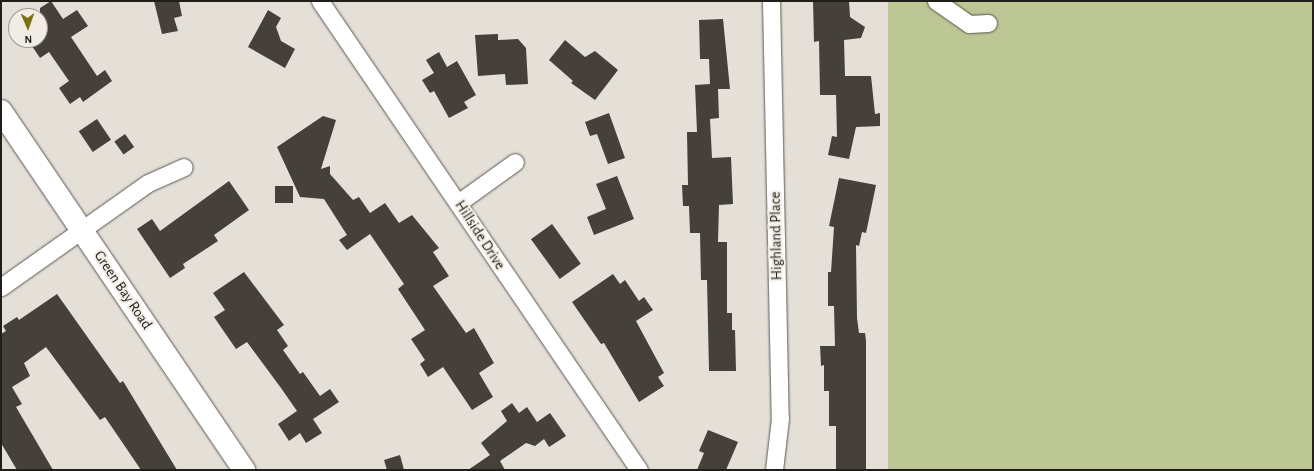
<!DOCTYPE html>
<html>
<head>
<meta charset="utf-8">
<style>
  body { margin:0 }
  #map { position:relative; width:1314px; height:471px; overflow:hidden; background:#e4dfd7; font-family:"Alegreya Sans",sans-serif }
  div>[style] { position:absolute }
  .green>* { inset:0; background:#bdc796; transform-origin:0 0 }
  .building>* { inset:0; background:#45413a; transform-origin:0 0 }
  .roads { filter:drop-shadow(0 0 1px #5c5851) drop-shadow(0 0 1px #5c5851) }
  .minor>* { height:17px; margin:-8.5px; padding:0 8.5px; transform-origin:8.5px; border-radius:8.5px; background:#fff }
  .major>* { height:22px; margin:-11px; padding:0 11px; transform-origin:11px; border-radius:11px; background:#fff }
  span { translate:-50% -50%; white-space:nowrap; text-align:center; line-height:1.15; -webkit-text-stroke:4px #f1ece4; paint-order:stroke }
  .street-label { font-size:15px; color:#201e1b }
  .frame { position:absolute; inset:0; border:2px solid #201e1b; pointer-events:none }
  .north { position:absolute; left:8px; top:8px; width:40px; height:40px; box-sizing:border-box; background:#f1ece4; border:1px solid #9d9a94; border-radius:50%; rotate:178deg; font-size:11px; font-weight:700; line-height:16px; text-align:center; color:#201e1b }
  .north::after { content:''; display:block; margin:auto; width:14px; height:18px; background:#7a7112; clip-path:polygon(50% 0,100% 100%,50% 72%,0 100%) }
</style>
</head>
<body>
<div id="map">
  <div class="green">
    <div style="left:888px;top:1px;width:425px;height:469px"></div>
  </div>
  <div class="building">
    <div style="clip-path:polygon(51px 1px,63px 19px,77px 10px,88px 26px,71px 37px,97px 76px,105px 70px,112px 81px,83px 102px,80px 97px,70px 104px,59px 88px,69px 81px,49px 52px,40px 58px,30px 43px,40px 40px,40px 8px)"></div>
    <div style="clip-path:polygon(154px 1px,179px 1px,182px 16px,174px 18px,178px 31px,162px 34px)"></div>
    <div style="clip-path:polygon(813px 1px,849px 1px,850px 17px,865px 27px,861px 38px,844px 40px,845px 76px,871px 76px,875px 114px,880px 113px,880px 126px,856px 127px,849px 159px,828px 155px,832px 136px,837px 137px,836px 95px,820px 95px,819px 41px,814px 42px)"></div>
    <div style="clip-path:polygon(268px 10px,281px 18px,276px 27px,281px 41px,295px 49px,285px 68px,248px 47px)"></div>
    <div style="clip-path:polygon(723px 19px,730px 89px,718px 89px,719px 118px,710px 119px,712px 158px,731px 157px,733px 204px,719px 205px,718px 242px,727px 242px,727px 313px,732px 313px,732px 330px,735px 330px,736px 371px,709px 371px,707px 280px,701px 280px,700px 233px,690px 233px,689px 206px,683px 206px,682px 185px,688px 185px,687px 132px,697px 132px,695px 85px,710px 84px,709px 59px,700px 59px,699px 20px)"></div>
    <div style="clip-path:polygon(498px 34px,498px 40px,518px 39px,526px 48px,528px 84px,506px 85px,505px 74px,478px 76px,475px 35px)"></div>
    <div style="clip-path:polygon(565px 40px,585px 57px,595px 51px,618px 70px,595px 100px,571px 83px,573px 81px,549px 60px)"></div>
    <div style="clip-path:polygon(439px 52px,447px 67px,457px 61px,476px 95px,464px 102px,468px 108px,449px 118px,434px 91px,430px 93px,422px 80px,434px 73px,426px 60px)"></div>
    <div style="clip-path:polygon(609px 113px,625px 158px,608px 164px,597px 134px,590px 136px,585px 122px)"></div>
    <div style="clip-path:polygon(323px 116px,336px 120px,321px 169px,330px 166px,330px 174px,353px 200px,359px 197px,370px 213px,385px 203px,399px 223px,412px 215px,439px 248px,433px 252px,449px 276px,433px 286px,466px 333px,474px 328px,494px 363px,479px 373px,493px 397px,472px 410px,443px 367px,428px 377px,420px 364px,425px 360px,411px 339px,425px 330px,398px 289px,404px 284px,370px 234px,347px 250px,339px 240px,347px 235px,324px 199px,300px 197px,277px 147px)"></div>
    <div style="left:97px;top:119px;width:25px;height:22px;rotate:56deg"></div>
    <div style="left:125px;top:134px;width:16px;height:13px;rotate:55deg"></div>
    <div style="clip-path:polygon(617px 176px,634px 219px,594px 235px,587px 217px,606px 209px,596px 184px)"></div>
    <div style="clip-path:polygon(839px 178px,876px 185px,866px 233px,862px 232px,859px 246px,856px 245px,857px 318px,859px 333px,865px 333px,866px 341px,866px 470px,836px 470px,836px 426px,829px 426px,829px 391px,824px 391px,824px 365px,821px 366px,820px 346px,835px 346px,834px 306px,828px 306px,828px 272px,831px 272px,834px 227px,829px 226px)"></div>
    <div style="clip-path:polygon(229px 181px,249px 210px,214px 235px,218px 241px,183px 264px,185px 268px,170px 278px,137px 229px,152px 219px,160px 231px)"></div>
    <div style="left:275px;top:186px;width:18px;height:17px"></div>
    <div style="left:552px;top:224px;width:49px;height:26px;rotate:54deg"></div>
    <div style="clip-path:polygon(244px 272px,284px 325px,277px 330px,288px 346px,283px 350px,300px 374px,303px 372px,320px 396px,330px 389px,339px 402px,313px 419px,322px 433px,306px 443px,300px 433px,289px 441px,278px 424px,297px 411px,281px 388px,247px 342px,236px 349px,214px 317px,225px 310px,213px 293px)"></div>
    <div style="clip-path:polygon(613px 274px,620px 284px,625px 280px,639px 301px,644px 297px,653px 310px,636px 321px,664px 373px,658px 377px,664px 386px,639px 402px,604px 343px,601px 344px,572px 302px)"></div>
    <div style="clip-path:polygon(57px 294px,120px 383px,123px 381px,177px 470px,141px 470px,105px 417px,100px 420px,46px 347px,24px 363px,30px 376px,12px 387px,22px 404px,16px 407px,53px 470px,17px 470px,1px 443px,1px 334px,6px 331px,3px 326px,17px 317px,19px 320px)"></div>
    <div style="clip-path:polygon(512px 403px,519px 413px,527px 407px,537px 422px,550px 413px,566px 436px,549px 447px,544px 439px,535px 446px,526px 443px,500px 461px,505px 470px,468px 470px,490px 455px,481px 443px,507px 421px,501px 411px)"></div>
    <div style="clip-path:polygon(708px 430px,738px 442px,726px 470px,697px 470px,704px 453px,699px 451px)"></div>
    <div style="clip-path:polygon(400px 455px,404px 470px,387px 470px,384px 460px)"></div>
  </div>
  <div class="roads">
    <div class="minor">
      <div style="left:320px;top:1px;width:567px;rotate:55.78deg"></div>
      <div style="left:771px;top:1px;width:417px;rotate:88.8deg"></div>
      <div style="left:780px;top:418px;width:52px;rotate:96.6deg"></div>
      <div style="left:936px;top:1px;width:40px;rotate:34.9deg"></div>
      <div style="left:969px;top:24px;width:19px;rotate:-3deg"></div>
      <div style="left:458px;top:203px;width:70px;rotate:-35.7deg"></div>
      <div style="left:1px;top:287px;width:180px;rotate:-35.3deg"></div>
      <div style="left:148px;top:183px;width:39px;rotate:-24deg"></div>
    </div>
    <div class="major">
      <div style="left:1px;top:111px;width:434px;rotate:55.9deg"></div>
    </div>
  </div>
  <div class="street-label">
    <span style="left:480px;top:235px;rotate:57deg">Hillside Drive</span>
    <span style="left:776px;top:236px;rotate:-91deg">Highland Place</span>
    <span style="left:123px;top:290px;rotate:56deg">Green Bay Road</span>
  </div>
  <div class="frame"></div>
  <div class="north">N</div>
</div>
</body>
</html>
